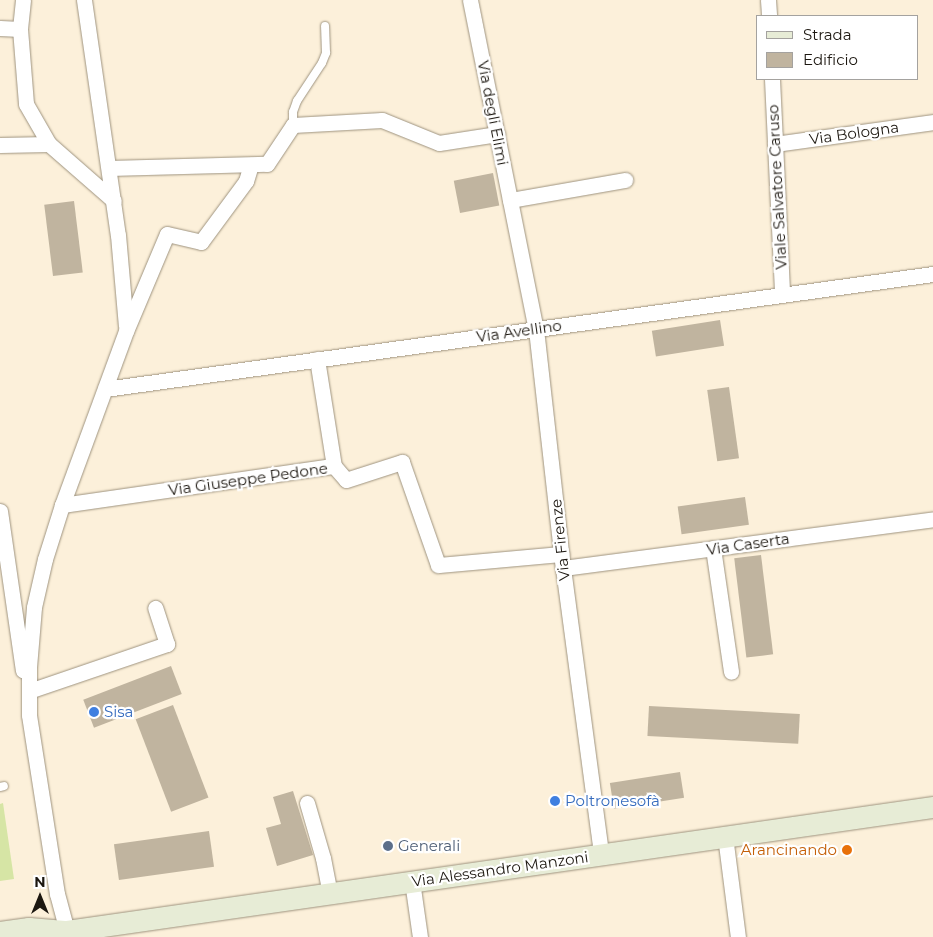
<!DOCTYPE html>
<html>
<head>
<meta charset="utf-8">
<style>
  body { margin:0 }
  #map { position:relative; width:933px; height:937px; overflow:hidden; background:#fcf0da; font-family:Montserrat,sans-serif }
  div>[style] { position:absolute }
  .green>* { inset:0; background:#d6e5a5 }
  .building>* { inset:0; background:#c0b49f; transform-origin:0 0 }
  .roads { filter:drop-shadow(0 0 1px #9e937f) drop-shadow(0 0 1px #9e937f) }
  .lane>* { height:8px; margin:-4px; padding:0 4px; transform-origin:4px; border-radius:4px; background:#fff }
  .street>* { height:15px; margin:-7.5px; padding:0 7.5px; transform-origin:7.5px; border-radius:7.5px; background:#fff }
  .secondary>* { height:21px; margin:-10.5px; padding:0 10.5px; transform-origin:10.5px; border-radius:10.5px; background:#e7ecd6 }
  .dots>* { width:14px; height:14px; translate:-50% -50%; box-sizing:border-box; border:2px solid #fff; border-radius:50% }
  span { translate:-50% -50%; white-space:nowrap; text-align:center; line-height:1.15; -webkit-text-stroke:4.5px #fff; paint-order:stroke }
  .street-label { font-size:15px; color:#1c1710 }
  .shop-label { font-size:15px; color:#366cbe }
  .left { translate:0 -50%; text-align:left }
  .service-label { font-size:15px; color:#4e5e75 }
  .food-label { font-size:15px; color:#c56008 }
  .right { translate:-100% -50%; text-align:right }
  .legend { position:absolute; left:756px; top:15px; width:162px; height:65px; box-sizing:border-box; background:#fff; border:1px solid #a4a29f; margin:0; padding:6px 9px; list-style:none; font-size:15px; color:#1c1710 }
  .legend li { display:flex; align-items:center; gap:10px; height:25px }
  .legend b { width:25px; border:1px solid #a4a29f }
  .north { position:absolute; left:15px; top:872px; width:50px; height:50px; -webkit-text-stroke:4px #fff; paint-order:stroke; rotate:0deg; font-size:14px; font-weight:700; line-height:20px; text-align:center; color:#1c1710 }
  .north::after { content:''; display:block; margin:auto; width:18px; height:22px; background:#1c1710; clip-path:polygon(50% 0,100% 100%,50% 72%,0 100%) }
</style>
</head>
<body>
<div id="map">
  <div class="green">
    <div style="clip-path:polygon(3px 803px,14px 879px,0 881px,0 804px)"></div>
  </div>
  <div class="building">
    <div style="left:493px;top:173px;width:33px;height:40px;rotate:79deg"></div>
    <div style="left:74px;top:201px;width:72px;height:30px;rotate:83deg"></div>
    <div style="left:720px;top:320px;width:26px;height:69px;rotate:81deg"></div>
    <div style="left:729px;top:387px;width:72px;height:22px;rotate:82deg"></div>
    <div style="left:745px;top:497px;width:28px;height:68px;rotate:82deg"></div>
    <div style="left:761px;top:555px;width:100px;height:27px;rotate:83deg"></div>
    <div style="left:171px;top:666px;width:30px;height:94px;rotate:69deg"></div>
    <div style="left:173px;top:705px;width:99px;height:40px;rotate:69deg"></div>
    <div style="left:649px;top:706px;width:151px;height:30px;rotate:3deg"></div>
    <div style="left:680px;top:772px;width:26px;height:71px;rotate:81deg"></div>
    <div style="clip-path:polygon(293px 791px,313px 855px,277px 866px,266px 828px,281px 824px,273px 797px)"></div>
    <div style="left:209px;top:831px;width:36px;height:96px;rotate:82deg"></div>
  </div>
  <div class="roads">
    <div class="lane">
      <div style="left:293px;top:125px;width:13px;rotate:-90deg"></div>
      <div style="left:293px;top:112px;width:12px;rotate:-70deg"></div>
      <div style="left:297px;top:101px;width:45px;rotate:-56.7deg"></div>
      <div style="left:322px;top:63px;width:11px;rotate:-68deg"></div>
      <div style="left:326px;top:53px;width:27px;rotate:-92deg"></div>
      <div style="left:0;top:787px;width:4px;rotate:-14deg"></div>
    </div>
    <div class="street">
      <div style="left:23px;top:0;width:29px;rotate:96deg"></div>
      <div style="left:20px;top:29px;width:75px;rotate:85.4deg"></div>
      <div style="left:26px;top:104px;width:46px;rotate:60.1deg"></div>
      <div style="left:49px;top:144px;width:86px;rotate:41.2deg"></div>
      <div style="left:84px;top:0;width:237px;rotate:81.8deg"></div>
      <div style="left:118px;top:235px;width:91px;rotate:85deg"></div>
      <div style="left:470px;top:0;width:336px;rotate:78.7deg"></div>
      <div style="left:536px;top:329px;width:241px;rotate:83.6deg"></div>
      <div style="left:563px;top:568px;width:289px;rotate:82.4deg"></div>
      <div style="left:768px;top:0;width:16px;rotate:86deg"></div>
      <div style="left:0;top:28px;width:20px;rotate:3deg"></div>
      <div style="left:772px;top:79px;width:216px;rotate:87.3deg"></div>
      <div style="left:775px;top:144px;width:160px;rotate:-7.9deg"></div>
      <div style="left:0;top:145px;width:49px;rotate:-1.2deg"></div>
      <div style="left:109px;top:168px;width:158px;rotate:-1.5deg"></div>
      <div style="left:267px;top:164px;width:47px;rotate:-56.3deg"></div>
      <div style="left:293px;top:125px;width:89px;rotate:-3.2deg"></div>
      <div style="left:382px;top:120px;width:61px;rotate:22deg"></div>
      <div style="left:439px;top:143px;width:59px;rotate:-8.8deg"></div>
      <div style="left:510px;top:200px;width:117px;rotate:-9.9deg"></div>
      <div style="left:317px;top:359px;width:108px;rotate:81deg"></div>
      <div style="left:105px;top:389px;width:836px;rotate:-7.91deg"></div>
      <div style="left:62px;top:505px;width:275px;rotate:-8.2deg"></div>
      <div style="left:334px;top:466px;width:18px;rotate:49deg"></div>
      <div style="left:346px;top:480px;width:59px;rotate:-17.8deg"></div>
      <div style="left:402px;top:462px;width:109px;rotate:70.7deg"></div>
      <div style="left:438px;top:565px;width:124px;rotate:-5.1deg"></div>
      <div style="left:0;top:511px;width:161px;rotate:81.8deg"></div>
      <div style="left:713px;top:548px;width:125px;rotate:81.7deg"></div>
      <div style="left:563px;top:568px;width:373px;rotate:-7.5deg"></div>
      <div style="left:29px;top:691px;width:146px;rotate:-18.8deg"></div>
      <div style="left:167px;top:644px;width:38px;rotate:-108deg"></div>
      <div style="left:307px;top:803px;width:57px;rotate:73.8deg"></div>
      <div style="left:323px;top:858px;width:36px;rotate:79deg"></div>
      <div style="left:725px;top:836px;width:102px;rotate:82.7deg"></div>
      <div style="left:412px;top:881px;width:57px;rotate:81.9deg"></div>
      <div style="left:67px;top:931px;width:38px;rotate:-105deg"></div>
      <div style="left:57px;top:894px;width:181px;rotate:-98.9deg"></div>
      <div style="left:29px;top:715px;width:48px;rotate:-90deg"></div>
      <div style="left:29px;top:667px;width:60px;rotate:-85.2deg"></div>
      <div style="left:34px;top:607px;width:49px;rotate:-77.1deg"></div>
      <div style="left:45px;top:559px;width:57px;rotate:-72.5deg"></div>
      <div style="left:62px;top:505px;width:185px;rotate:-69.8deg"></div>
      <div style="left:126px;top:331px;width:105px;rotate:-67.1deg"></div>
      <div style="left:167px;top:234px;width:35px;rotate:13deg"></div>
      <div style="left:201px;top:242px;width:76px;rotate:-53.6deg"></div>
      <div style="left:246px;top:181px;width:17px;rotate:-73deg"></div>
    </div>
    <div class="secondary">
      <div style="left:0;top:932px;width:29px;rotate:-8deg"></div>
      <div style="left:29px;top:928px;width:38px;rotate:5deg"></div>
      <div style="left:67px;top:931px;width:875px;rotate:-8.15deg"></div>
    </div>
  </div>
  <div class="dots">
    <div style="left:94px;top:712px;background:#3f7fe0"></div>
    <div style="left:555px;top:801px;background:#3f7fe0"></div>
    <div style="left:388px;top:846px;background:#5c6f8a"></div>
    <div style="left:847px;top:850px;background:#e8710a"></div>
  </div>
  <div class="street-label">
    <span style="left:493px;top:113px;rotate:79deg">Via degli Elimi</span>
    <span style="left:854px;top:133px;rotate:-8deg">Via Bologna</span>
    <span style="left:777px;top:187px;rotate:-93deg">Viale Salvatore Caruso</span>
    <span style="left:519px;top:331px;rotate:-8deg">Via Avellino</span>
    <span style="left:248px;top:479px;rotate:-8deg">Via Giuseppe Pedone</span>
    <span style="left:560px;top:540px;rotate:-96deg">Via Firenze</span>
    <span style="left:748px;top:544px;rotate:-8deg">Via Caserta</span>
    <span style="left:500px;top:869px;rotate:-8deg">Via Alessandro Manzoni</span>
  </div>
  <div class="shop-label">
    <span class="left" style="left:104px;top:712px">Sisa</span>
    <span class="left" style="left:565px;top:801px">Poltronesofà</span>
  </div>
  <div class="service-label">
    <span class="left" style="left:398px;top:846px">Generali</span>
  </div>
  <div class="food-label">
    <span class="right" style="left:837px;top:850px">Arancinando</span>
  </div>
  <ul class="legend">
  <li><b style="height:6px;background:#e7ecd6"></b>Strada</li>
  <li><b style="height:14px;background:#c0b49f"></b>Edificio</li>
  </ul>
  <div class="north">N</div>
</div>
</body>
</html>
